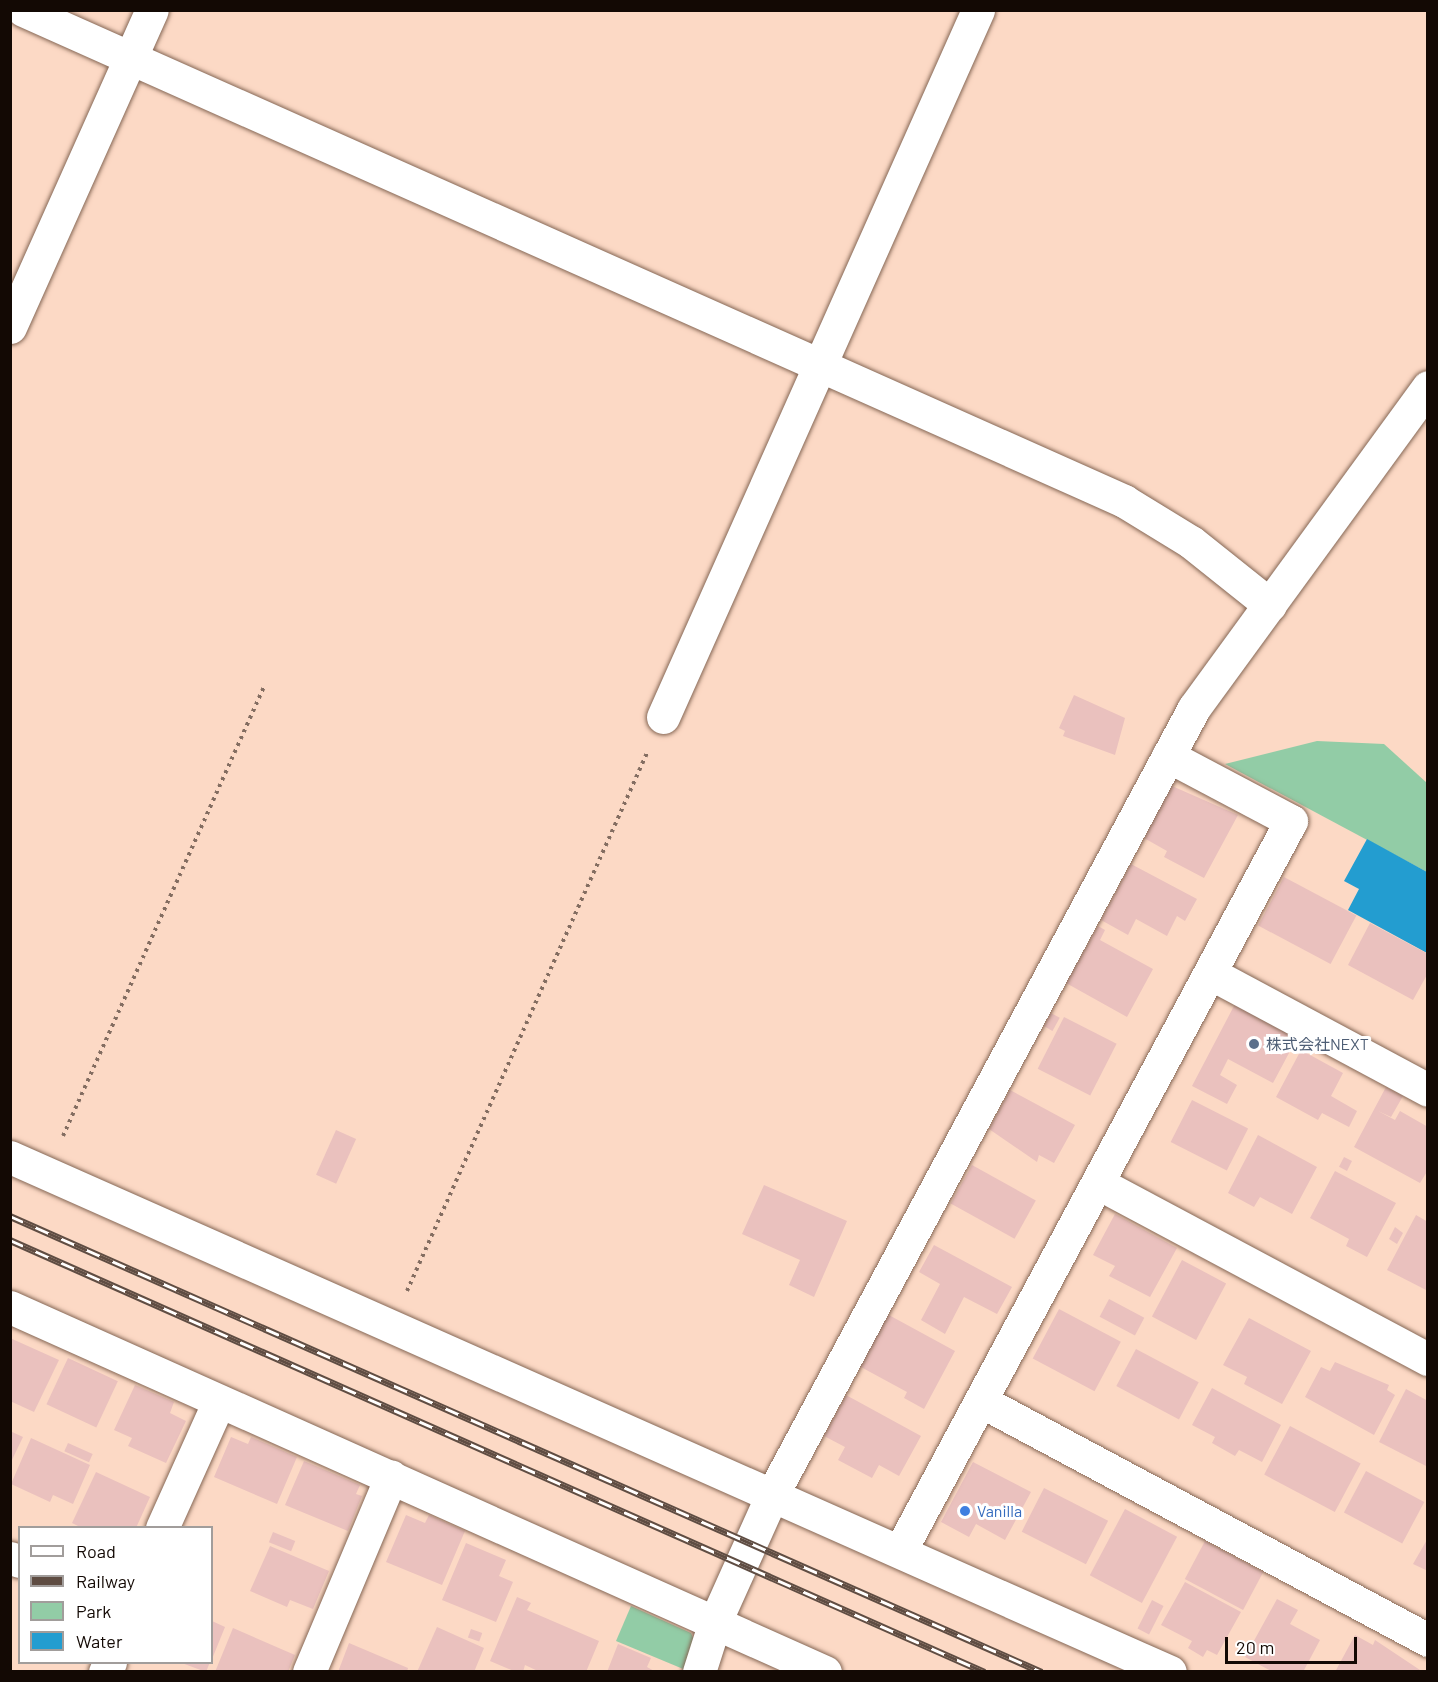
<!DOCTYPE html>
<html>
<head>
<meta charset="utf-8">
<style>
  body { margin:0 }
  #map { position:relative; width:1438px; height:1682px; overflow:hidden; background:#fcd9c5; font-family:Barlow,"Noto Sans JP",sans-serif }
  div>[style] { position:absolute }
  .green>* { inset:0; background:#92cca6 }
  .water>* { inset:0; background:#239dd0 }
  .building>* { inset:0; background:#eac1be; transform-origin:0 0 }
  .path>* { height:4px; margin-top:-2px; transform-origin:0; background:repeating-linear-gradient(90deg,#836d61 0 3px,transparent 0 7.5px) }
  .roads { filter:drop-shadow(0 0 2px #856755) drop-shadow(0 0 2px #856755) }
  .minor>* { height:33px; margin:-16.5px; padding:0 16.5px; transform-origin:16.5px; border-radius:16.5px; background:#fff }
  .rail>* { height:7px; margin-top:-3.5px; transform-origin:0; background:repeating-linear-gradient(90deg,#fff 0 14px,#5f4d43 0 28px); box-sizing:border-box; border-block:2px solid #5f4d43 }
  .dots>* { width:16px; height:16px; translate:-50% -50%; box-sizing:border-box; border:3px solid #fff; border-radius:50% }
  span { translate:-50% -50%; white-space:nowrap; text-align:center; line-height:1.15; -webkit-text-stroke:6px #fff; paint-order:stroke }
  .service-label { font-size:16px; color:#4e5e75 }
  .left { translate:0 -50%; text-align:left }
  .shop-label { font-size:16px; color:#366cbe }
  .frame { position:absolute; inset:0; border:12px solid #130904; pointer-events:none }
  .legend { position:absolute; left:18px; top:1526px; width:195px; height:138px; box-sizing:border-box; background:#fff; border:2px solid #a19d9b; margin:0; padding:8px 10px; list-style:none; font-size:18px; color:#130904 }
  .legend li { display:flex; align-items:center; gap:12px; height:30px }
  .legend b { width:30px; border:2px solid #a19d9b }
  .scale { position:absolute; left:1225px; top:1637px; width:132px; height:27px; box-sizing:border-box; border:3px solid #130904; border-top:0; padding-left:8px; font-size:18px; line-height:21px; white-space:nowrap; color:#130904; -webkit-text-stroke:4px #fff; paint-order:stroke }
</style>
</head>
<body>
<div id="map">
  <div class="green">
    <div style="clip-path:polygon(1317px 741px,1384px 744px,1427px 783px,1427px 872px,1225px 764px)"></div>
    <div style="clip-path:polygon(631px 1606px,691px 1633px,697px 1646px,688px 1671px,616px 1641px)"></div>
  </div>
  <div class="water">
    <div style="clip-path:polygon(1367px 839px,1427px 872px,1427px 953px,1348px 910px,1359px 889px,1344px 881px)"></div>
  </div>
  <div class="building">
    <div style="clip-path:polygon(1074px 695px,1125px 718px,1115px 755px,1063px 736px,1065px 731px,1059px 728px)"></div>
    <div style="clip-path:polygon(1172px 786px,1238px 815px,1204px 878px,1164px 857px,1167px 851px,1144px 838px)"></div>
    <div style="clip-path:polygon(1131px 864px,1197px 899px,1185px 921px,1177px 916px,1167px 936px,1136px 919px,1128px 935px,1101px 920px)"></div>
    <div style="left:1284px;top:877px;width:82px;height:55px;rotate:28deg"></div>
    <div style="clip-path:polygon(1370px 923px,1428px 954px,1428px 973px,1413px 1000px,1348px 965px)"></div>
    <div style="clip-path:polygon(1098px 926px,1105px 930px,1100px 940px,1153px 969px,1127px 1017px,1066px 983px)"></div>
    <div style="clip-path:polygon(1235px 1004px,1297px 1038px,1273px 1083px,1228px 1059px,1220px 1075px,1237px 1085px,1227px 1104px,1192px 1086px)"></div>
    <div style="left:1051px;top:1013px;width:10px;height:15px;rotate:29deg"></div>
    <div style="left:1064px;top:1017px;width:59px;height:58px;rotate:27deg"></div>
    <div style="clip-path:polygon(1301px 1050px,1343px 1073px,1331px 1096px,1357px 1111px,1349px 1127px,1322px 1113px,1318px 1120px,1276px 1097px)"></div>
    <div style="clip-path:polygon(1386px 1087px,1403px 1096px,1391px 1117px,1378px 1111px,1395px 1120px,1400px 1111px,1428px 1127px,1428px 1170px,1420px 1183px,1354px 1147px)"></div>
    <div style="clip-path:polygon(1010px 1090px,1075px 1125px,1054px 1163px,1039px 1155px,1037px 1162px,989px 1129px)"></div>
    <div style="left:1192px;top:1100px;width:63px;height:47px;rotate:27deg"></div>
    <div style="left:336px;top:1130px;width:22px;height:49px;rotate:24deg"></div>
    <div style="clip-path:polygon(1258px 1135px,1317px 1167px,1292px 1214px,1260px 1197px,1254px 1207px,1228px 1193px)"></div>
    <div style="left:1344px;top:1157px;width:9px;height:11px;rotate:27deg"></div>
    <div style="left:972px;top:1165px;width:73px;height:44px;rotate:29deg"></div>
    <div style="clip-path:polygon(1335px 1171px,1396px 1203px,1367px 1257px,1346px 1246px,1349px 1239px,1310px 1218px)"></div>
    <div style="clip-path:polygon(764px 1185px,847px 1221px,814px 1297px,789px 1285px,800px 1260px,742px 1234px)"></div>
    <div style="clip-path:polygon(1115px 1214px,1177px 1248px,1150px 1297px,1109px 1276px,1115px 1266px,1093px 1255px)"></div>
    <div style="clip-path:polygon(1416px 1215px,1428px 1222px,1428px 1291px,1387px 1270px)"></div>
    <div style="clip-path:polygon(1395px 1227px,1403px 1233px,1397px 1244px,1389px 1239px)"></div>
    <div style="clip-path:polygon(934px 1245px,1012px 1287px,997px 1314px,964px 1297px,945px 1334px,921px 1320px,940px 1284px,919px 1272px)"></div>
    <div style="left:1182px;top:1260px;width:50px;height:64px;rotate:28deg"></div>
    <div style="left:1109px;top:1299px;width:40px;height:20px;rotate:28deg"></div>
    <div style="left:1059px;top:1309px;width:70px;height:56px;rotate:28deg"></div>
    <div style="clip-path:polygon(887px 1314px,955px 1351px,924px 1409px,904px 1398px,907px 1392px,859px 1366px)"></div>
    <div style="clip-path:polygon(1249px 1318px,1311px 1351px,1282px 1404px,1244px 1384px,1247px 1377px,1223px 1365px)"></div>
    <div style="clip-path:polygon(10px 1338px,59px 1360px,34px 1412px,10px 1401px)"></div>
    <div style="left:1136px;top:1349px;width:71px;height:42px;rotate:28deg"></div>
    <div style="left:68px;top:1358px;width:55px;height:51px;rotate:25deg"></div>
    <div style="clip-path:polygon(1335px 1362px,1389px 1385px,1387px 1390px,1395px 1395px,1374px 1435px,1305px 1397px,1321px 1367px,1330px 1371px)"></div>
    <div style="clip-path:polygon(135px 1385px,174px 1402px,170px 1413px,186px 1421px,166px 1463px,128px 1446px,132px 1438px,114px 1430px)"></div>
    <div style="clip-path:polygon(1212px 1388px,1281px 1425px,1262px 1462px,1239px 1450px,1235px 1456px,1212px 1443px,1215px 1437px,1192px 1425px)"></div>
    <div style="clip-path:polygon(1406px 1389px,1428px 1401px,1428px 1467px,1379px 1442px)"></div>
    <div style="clip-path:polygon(846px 1395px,921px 1436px,899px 1476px,879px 1465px,872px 1478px,838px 1460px,845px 1447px,824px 1436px)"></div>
    <div style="left:1290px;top:1426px;width:80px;height:55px;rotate:28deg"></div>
    <div style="clip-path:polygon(10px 1431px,23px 1437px,10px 1464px)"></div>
    <div style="clip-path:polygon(231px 1437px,248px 1444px,251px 1437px,297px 1457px,277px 1504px,214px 1477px)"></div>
    <div style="clip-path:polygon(31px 1438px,90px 1465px,73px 1504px,53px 1495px,50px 1502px,11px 1484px)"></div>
    <div style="left:68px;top:1443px;width:27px;height:9px;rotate:24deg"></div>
    <div style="clip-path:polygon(304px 1461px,360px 1485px,356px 1494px,362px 1496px,348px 1531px,285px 1505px)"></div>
    <div style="clip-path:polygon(973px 1462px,1031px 1492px,1005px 1540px,976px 1524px,969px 1537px,941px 1522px)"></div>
    <div style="left:1366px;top:1471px;width:66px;height:47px;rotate:28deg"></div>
    <div style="clip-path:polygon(96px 1472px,150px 1497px,136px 1528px,82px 1528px,72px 1523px)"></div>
    <div style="left:1044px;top:1488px;width:72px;height:49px;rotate:27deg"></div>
    <div style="left:1125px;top:1509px;width:59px;height:75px;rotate:28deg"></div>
    <div style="clip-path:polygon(406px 1515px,425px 1523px,429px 1515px,465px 1531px,442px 1585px,386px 1562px)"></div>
    <div style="left:273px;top:1532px;width:24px;height:11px;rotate:22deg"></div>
    <div style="clip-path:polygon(1428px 1538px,1428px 1571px,1413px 1564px)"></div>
    <div style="left:1205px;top:1541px;width:66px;height:43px;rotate:28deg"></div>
    <div style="clip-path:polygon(466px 1543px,506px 1560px,499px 1576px,513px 1582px,496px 1622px,442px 1600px)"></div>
    <div style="clip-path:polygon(270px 1546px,329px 1571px,313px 1609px,290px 1600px,287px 1607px,250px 1591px)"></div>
    <div style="clip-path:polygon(1185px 1582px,1241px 1612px,1217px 1655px,1207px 1650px,1203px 1657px,1188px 1648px,1192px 1641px,1161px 1625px)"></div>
    <div style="clip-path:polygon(517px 1597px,531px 1603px,527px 1610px,599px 1641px,586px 1672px,540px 1672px,525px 1665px,523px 1672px,516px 1672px,490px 1661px)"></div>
    <div style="clip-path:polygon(1277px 1599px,1298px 1610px,1290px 1624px,1320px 1640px,1303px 1672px,1273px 1672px,1245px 1657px)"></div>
    <div style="left:1152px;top:1600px;width:13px;height:32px;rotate:27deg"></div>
    <div style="clip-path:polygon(212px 1621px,225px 1627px,212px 1659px)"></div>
    <div style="clip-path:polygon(437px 1627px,484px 1648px,474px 1672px,417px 1672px)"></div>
    <div style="clip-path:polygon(233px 1628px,295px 1655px,288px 1672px,215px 1672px)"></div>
    <div style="left:471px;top:1629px;width:12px;height:9px;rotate:20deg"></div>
    <div style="clip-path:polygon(1355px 1635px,1373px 1645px,1375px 1640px,1423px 1672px,1335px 1672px)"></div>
    <div style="clip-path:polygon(349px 1643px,408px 1668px,407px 1672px,338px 1672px)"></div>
    <div style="clip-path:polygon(618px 1644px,651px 1658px,647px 1667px,656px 1672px,607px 1672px)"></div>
    <div style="clip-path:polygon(179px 1662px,210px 1662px,206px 1672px)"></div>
  </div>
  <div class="path">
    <div style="left:63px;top:1136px;width:493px;rotate:-65.9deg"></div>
    <div style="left:407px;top:1291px;width:589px;rotate:-65.96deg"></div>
  </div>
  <div class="roads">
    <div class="minor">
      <div style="left:23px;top:10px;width:1206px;rotate:24.03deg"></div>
      <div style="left:1124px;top:501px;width:79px;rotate:31.5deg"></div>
      <div style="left:1191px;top:542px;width:101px;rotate:38.6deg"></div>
      <div style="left:10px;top:327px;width:347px;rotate:-65.9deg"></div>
      <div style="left:663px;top:717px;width:774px;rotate:-65.98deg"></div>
      <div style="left:1210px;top:973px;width:247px;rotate:28.2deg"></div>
      <div style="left:10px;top:1157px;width:1269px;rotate:23.94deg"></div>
      <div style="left:1098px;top:1183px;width:374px;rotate:28.1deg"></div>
      <div style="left:10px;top:1307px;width:893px;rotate:24.13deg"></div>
      <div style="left:981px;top:1401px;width:507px;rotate:28.13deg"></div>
      <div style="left:162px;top:1528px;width:139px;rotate:-65.8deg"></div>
      <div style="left:900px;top:1551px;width:828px;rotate:-61.83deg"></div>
      <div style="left:1291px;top:821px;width:139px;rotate:-152.1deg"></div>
      <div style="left:10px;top:1558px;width:10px;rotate:17deg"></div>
      <div style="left:105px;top:1672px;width:11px;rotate:-63deg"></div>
      <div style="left:309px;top:1672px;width:212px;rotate:-67.2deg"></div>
      <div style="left:699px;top:1672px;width:52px;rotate:-72.3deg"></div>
      <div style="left:715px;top:1622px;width:139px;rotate:-65.8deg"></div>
      <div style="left:772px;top:1495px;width:893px;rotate:-61.8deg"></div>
      <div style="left:1194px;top:708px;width:397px;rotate:-53.9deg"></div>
    </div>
  </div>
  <div class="rail">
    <div style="left:10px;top:1216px;width:1128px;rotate:23.84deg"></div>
    <div style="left:10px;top:1240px;width:1066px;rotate:23.9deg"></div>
  </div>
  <div class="dots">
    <div style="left:1254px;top:1044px;background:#5c6f8a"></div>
    <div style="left:965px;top:1511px;background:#3f7fe0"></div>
  </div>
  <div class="service-label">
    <span class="left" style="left:1266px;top:1044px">株式会社NEXT</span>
  </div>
  <div class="shop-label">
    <span class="left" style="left:977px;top:1511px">Vanilla</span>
  </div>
  <div class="frame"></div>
  <ul class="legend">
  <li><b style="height:8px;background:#fff"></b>Road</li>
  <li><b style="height:8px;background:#5f4d43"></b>Railway</li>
  <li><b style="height:16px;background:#92cca6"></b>Park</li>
  <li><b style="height:16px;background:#239dd0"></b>Water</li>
  </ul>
  <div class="scale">20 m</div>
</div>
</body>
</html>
